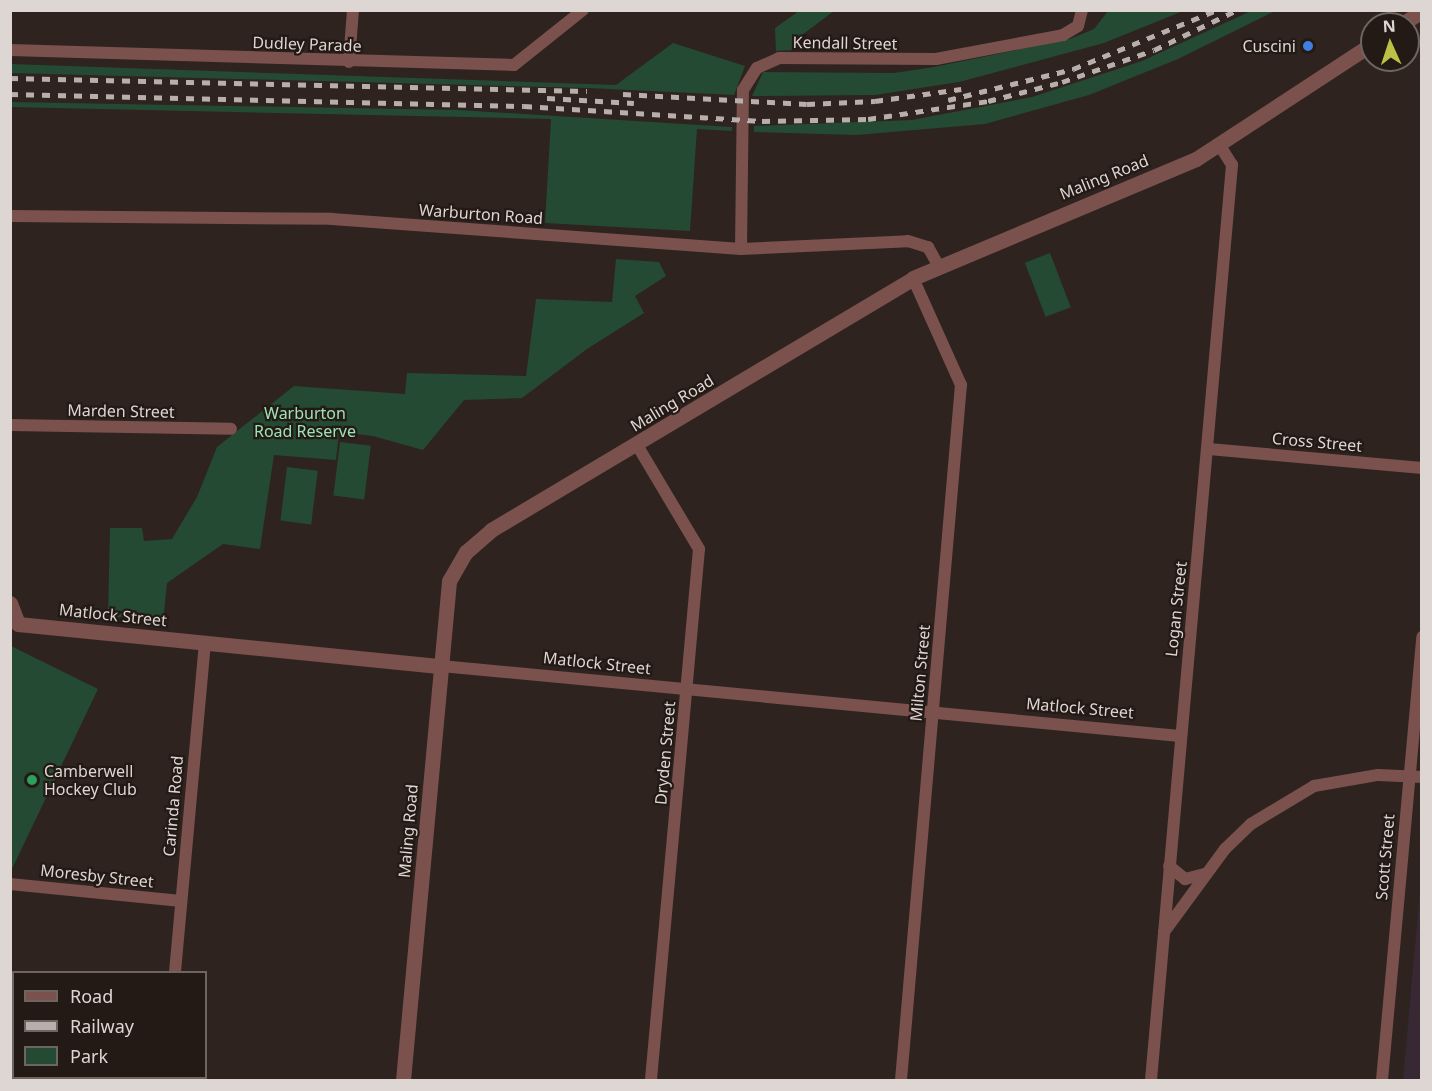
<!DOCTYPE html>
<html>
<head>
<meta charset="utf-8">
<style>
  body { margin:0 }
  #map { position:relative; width:1432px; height:1091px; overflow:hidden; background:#2e231f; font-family:"Noto Sans",sans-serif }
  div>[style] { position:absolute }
  .education>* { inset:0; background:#372833 }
  .green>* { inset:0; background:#244a33; transform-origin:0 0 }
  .minor>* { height:12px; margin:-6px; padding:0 6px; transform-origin:6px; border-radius:6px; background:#7a514d }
  .tertiary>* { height:15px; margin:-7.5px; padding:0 7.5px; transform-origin:7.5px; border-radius:7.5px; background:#7a514d }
  .rail>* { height:4.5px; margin-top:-2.25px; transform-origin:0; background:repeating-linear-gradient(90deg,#b8afac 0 8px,transparent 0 16px) }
  .dots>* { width:16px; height:16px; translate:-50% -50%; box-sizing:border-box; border:3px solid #241a15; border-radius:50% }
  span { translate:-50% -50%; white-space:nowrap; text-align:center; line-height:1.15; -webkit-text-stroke:4.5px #241a15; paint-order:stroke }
  .street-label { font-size:16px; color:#ded6d3 }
  .poi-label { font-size:16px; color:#ded6d3 }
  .right { translate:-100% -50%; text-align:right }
  .left { translate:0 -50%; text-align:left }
  .park-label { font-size:16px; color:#9ce3b6 }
  .frame { position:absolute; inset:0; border:12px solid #ded6d3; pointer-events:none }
  .legend { position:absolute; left:12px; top:971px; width:195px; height:108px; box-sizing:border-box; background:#241a15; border:2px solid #6e6561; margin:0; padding:8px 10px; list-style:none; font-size:18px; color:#ded6d3 }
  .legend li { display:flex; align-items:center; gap:12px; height:30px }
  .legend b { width:30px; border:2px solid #6e6561 }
  .north { position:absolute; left:1360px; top:12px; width:60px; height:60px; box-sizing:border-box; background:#241a15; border:2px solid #6e6561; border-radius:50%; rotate:357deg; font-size:16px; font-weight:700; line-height:24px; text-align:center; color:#ded6d3 }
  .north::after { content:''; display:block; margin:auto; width:21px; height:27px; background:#bcc044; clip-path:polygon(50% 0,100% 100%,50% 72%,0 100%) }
</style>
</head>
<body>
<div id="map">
  <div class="education">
    <div style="clip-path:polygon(1421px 879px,1421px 1080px,1403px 1080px)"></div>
  </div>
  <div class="green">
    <div style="clip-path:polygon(799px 11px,834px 11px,794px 41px,793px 50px,776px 51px,775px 28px)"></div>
    <div style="clip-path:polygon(1108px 11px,1183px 11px,1104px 43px,959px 82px,875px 95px,752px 96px,763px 72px,894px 73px,934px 67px,1070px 39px,1094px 29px)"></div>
    <div style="clip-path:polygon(1251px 11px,1275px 11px,1178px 59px,1089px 95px,985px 124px,856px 135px,754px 132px,754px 126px,912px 120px,1032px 97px,1142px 61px)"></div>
    <div style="clip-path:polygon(673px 43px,745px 66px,734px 95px,588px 88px,10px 73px,11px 64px,616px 85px)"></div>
    <div style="clip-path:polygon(11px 102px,458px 110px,732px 127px,732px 131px,697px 129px,690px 231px,545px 223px,551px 119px,11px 107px)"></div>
    <div style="left:1050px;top:253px;width:58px;height:27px;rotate:69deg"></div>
    <div style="clip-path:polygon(616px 259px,659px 262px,666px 276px,635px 296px,644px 313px,587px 349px,522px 398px,464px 400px,423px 450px,373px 436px,339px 432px,336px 460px,274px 455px,260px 549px,223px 544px,167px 583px,163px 622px,108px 616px,110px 528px,142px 528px,144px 541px,172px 539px,197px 497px,217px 447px,294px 386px,405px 394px,407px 373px,526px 376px,536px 299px,612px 302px)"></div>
    <div style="left:340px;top:442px;width:31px;height:54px;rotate:7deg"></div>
    <div style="left:287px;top:467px;width:31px;height:54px;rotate:7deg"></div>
    <div style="clip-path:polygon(11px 646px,98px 689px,11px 871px)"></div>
  </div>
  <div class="minor">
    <div style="left:10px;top:50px;width:504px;rotate:1.7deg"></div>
    <div style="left:514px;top:65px;width:88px;rotate:-38.6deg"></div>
    <div style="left:349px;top:62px;width:52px;rotate:-85.6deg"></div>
    <div style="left:10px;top:216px;width:322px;rotate:0.5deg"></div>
    <div style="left:332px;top:219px;width:410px;rotate:4.2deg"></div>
    <div style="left:741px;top:249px;width:167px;rotate:-2.7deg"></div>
    <div style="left:908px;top:241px;width:21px;rotate:17deg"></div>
    <div style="left:928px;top:247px;width:21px;rotate:61deg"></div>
    <div style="left:741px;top:249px;width:159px;rotate:-89.3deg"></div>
    <div style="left:743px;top:90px;width:26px;rotate:-58deg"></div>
    <div style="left:757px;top:68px;width:24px;rotate:-24deg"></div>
    <div style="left:779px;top:58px;width:157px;rotate:0.4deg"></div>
    <div style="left:936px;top:59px;width:129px;rotate:-10.7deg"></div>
    <div style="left:1063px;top:35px;width:17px;rotate:-31deg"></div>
    <div style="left:1078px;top:26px;width:16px;rotate:-76deg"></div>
    <div style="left:10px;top:425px;width:221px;rotate:1deg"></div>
    <div style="left:637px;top:445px;width:121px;rotate:59.2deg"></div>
    <div style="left:699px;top:549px;width:533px;rotate:95.17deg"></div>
    <div style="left:1209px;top:449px;width:214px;rotate:5.1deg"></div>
    <div style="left:441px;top:666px;width:742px;rotate:5.41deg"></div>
    <div style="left:1169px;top:866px;width:21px;rotate:39deg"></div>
    <div style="left:1185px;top:879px;width:21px;rotate:-14deg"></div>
    <div style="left:10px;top:884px;width:172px;rotate:5.7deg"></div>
    <div style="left:1164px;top:932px;width:103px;rotate:-53.7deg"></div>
    <div style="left:1225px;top:849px;width:36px;rotate:-44deg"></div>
    <div style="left:1251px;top:824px;width:74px;rotate:-31.1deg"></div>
    <div style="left:1314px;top:786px;width:65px;rotate:-9.8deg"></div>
    <div style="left:1378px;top:775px;width:44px;rotate:2.6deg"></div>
    <div style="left:175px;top:972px;width:331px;rotate:-84.8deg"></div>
    <div style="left:165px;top:1080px;width:2px;rotate:-63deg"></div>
    <div style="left:901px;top:1080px;width:698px;rotate:-85.07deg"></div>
    <div style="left:961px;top:385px;width:117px;rotate:-114.2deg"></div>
    <div style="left:1151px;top:1080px;width:919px;rotate:-84.94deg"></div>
    <div style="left:1232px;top:165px;width:25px;rotate:-122deg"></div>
    <div style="left:1382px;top:1080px;width:445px;rotate:-84.8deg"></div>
  </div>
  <div class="tertiary">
    <div style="left:1402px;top:24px;width:24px;rotate:-33deg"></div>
    <div style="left:10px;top:603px;width:22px;rotate:69deg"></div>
    <div style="left:18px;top:624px;width:425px;rotate:5.7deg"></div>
    <div style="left:403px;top:1080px;width:501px;rotate:-84.73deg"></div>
    <div style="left:449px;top:581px;width:34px;rotate:-60deg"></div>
    <div style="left:466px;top:552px;width:33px;rotate:-41deg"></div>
    <div style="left:491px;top:530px;width:492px;rotate:-30.8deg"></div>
    <div style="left:913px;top:278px;width:307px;rotate:-22.8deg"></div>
    <div style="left:1196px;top:159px;width:210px;rotate:-33.2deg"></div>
  </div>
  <div class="rail">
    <div style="left:10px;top:78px;width:577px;rotate:1.29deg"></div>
    <div style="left:10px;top:94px;width:514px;rotate:1.34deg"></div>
    <div style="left:524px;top:106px;width:238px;rotate:3.6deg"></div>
    <div style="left:762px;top:121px;width:106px;rotate:-1.1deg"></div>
    <div style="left:868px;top:119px;width:121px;rotate:-8.5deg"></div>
    <div style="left:988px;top:101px;width:76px;rotate:-14.4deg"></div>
    <div style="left:1062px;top:82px;width:97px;rotate:-19.2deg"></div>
    <div style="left:1154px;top:50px;width:92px;rotate:-25.7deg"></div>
    <div style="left:623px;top:94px;width:184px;rotate:3.1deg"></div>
    <div style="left:807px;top:104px;width:68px;rotate:-2.5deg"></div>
    <div style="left:875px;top:101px;width:87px;rotate:-7.9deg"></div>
    <div style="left:547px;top:98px;width:87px;rotate:3.3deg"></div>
    <div style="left:948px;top:100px;width:129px;rotate:-13.9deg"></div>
    <div style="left:1073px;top:69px;width:156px;rotate:-22.3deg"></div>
  </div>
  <div class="dots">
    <div style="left:1308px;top:46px;background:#3f7fe0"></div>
    <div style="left:32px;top:780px;background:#2e9e5b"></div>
  </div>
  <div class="street-label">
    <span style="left:845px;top:43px;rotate:1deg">Kendall Street</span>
    <span style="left:307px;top:44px;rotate:2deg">Dudley Parade</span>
    <span style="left:1104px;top:177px;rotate:-22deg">Maling Road</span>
    <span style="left:481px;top:214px;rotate:4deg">Warburton Road</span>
    <span style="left:672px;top:403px;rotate:-31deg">Maling Road</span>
    <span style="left:121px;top:411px;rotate:1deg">Marden Street</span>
    <span style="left:1317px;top:442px;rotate:5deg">Cross Street</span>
    <span style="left:1176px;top:609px;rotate:-84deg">Logan Street</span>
    <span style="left:113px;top:615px;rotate:6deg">Matlock Street</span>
    <span style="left:597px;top:663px;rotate:6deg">Matlock Street</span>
    <span style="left:920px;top:673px;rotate:-85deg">Milton Street</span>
    <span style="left:1080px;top:708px;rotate:5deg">Matlock Street</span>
    <span style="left:665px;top:753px;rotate:-85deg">Dryden Street</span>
    <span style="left:173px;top:806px;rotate:-85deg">Carinda Road</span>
    <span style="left:408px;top:831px;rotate:-85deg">Maling Road</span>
    <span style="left:1385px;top:857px;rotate:-85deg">Scott Street</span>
    <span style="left:97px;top:876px;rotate:6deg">Moresby Street</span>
  </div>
  <div class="poi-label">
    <span class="right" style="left:1296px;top:46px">Cuscini</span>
    <span class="left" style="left:44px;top:780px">Camberwell<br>Hockey Club</span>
  </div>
  <div class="park-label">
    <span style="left:305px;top:422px">Warburton<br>Road Reserve</span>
  </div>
  <div class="frame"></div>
  <ul class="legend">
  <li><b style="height:8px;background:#7a514d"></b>Road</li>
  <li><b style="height:8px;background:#b8afac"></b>Railway</li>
  <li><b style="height:16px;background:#244a33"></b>Park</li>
  </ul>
  <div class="north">N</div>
</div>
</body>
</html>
